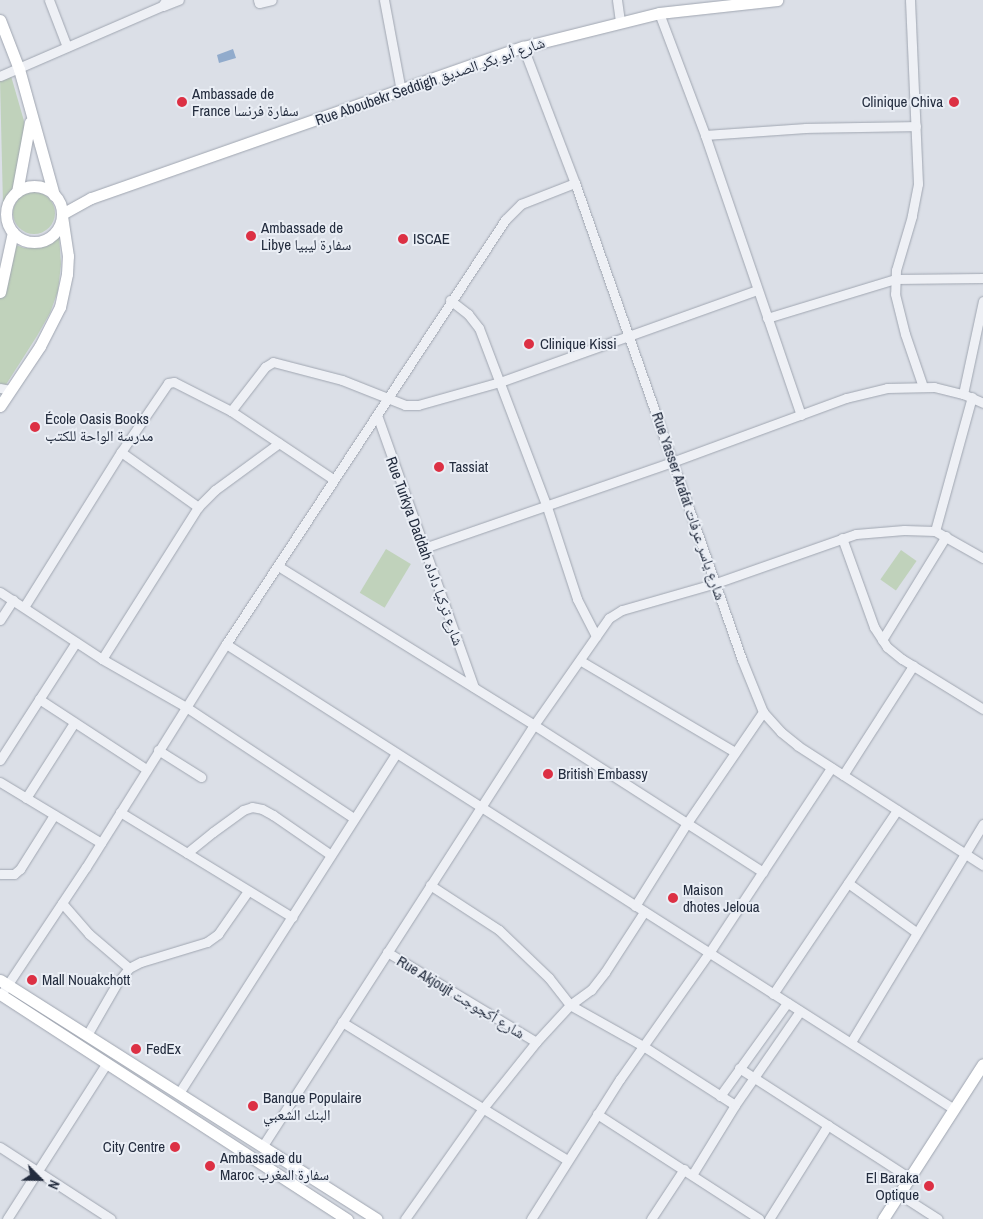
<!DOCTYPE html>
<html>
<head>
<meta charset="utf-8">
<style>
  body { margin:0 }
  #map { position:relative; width:983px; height:1219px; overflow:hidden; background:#dbdfe7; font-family:"Archivo Narrow","Noto Naskh Arabic",sans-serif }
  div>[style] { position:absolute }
  .green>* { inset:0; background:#c0d2bb; transform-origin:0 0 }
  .round { border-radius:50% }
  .water>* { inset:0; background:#91abcc }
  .roads { filter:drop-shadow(0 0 1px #a0a6b1) drop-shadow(0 0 1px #a0a6b1) }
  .street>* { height:9px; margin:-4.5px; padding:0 4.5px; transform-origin:4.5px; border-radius:4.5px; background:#eef0f5 }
  .secondary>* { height:11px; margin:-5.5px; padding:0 5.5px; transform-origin:5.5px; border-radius:5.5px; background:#fff }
  .secondary>.ring { margin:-5.5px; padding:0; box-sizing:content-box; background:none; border:11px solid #fff; border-radius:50% }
  .dots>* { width:14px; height:14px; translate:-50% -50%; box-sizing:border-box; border:2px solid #eaeef5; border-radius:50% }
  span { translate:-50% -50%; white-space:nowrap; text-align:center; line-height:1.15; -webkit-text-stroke:4px #eaeef5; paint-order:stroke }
  .street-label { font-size:15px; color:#232c3e }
  .poi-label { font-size:15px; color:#232c3e }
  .left { translate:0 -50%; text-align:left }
  .right { translate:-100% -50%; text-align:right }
  .north { position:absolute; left:15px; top:1154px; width:50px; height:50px; -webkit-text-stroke:4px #eaeef5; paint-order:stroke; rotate:113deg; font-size:14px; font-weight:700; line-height:20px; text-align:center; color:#232c3e }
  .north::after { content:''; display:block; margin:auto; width:18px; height:22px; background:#232c3e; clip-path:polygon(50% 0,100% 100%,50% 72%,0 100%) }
</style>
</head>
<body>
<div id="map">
  <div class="green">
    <div style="clip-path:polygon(11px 76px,24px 121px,24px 151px,13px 189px,3px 205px,0 79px)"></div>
    <div class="round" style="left:13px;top:192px;width:42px;height:42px"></div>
    <div style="clip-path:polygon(59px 235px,61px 264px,58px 291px,50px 313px,37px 336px,0 394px,0 298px,11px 243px,24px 248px,38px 248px,51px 244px)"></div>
    <div style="left:386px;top:549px;width:29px;height:51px;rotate:31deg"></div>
    <div style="left:901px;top:550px;width:19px;height:36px;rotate:35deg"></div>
  </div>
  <div class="water">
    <div style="clip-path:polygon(233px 49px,236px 58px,219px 63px,217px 55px)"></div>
  </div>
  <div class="roads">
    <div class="street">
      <div style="left:49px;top:0;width:50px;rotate:69deg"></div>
      <div style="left:258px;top:0;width:3px;rotate:72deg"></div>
      <div style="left:259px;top:3px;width:13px;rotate:-13deg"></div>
      <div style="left:384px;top:0;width:93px;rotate:79.4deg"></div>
      <div style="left:617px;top:0;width:21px;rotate:82deg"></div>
      <div style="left:910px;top:0;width:184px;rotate:87.5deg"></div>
      <div style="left:918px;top:184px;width:33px;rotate:101deg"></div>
      <div style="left:912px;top:216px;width:56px;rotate:106.5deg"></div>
      <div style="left:896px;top:270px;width:24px;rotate:92deg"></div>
      <div style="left:895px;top:294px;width:41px;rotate:76deg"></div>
      <div style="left:905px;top:334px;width:56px;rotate:71.2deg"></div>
      <div style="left:163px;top:6px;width:17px;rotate:-21deg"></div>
      <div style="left:659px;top:13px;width:130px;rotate:69.3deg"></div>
      <div style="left:705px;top:135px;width:296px;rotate:71.1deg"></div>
      <div style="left:523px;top:47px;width:146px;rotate:69.1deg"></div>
      <div style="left:575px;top:183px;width:505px;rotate:70.7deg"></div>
      <div style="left:742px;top:660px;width:56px;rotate:68deg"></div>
      <div style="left:763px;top:712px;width:27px;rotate:48deg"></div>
      <div style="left:781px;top:732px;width:22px;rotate:39deg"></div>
      <div style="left:798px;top:746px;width:220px;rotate:32.8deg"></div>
      <div style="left:0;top:76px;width:176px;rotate:-23.4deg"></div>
      <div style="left:162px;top:6px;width:7px;rotate:-56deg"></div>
      <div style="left:705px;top:135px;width:101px;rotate:-4deg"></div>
      <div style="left:806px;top:128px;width:110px;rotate:-1deg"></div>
      <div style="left:450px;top:300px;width:23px;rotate:38deg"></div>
      <div style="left:468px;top:314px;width:18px;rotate:52deg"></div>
      <div style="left:479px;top:328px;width:191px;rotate:69.2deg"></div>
      <div style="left:547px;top:507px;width:97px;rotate:71.9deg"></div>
      <div style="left:577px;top:599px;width:42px;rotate:62.8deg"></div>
      <div style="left:767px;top:318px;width:134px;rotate:-16.9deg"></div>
      <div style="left:895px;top:279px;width:88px;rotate:-0.7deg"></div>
      <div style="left:0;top:388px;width:10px;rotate:11deg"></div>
      <div style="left:963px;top:394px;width:95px;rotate:-77.9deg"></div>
      <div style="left:231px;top:411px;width:56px;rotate:-52.3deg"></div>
      <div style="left:265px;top:367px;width:9px;rotate:-32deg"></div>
      <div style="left:273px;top:362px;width:71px;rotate:14.6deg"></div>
      <div style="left:342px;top:380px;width:68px;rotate:21.6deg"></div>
      <div style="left:405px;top:405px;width:13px"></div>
      <div style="left:418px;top:405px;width:85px;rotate:-15.7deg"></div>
      <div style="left:500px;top:382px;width:273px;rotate:-19.7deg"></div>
      <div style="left:377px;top:415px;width:289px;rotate:70.4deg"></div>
      <div style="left:121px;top:452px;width:95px;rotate:35.5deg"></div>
      <div style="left:935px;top:531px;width:139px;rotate:-74.6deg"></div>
      <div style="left:842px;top:538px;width:95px;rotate:70.2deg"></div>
      <div style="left:874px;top:627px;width:24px;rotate:57deg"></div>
      <div style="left:887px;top:647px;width:19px;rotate:39deg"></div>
      <div style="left:902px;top:659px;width:95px;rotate:31.7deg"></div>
      <div style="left:424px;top:548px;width:262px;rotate:-19.1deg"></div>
      <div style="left:672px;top:462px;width:185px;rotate:-20.2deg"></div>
      <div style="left:846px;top:398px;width:42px;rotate:-13.7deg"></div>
      <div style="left:887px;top:388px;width:47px;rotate:-1.2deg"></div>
      <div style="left:934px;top:387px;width:30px;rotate:14deg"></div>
      <div style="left:963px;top:394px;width:22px;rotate:24deg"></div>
      <div style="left:278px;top:566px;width:301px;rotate:31.8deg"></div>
      <div style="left:534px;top:725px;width:272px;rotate:32.7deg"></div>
      <div style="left:0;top:592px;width:122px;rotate:33.3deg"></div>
      <div style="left:102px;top:659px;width:97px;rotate:29.7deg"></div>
      <div style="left:186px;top:707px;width:201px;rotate:33.5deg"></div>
      <div style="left:24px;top:607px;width:183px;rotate:-58deg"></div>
      <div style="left:121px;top:452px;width:83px;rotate:-55.7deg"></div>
      <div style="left:168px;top:383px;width:6px;rotate:-9deg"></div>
      <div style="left:174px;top:382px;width:64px;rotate:27deg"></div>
      <div style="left:231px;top:411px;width:123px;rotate:33.7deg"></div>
      <div style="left:0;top:620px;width:24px;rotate:-57deg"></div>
      <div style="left:882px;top:640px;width:122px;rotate:-58.4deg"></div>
      <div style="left:226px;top:644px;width:864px;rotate:32.57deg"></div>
      <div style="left:102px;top:659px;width:180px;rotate:-57.7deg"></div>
      <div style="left:198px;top:507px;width:24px;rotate:-45deg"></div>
      <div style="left:215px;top:490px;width:79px;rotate:-36.3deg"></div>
      <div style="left:581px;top:661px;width:179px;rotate:30.6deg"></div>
      <div style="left:39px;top:699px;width:128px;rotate:33.2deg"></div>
      <div style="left:158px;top:750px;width:51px;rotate:32.1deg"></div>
      <div style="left:0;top:760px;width:140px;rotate:-57.2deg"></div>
      <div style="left:843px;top:775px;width:130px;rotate:-57.3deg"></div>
      <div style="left:0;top:782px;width:118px;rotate:31.1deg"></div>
      <div style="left:26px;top:798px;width:89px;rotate:-57.4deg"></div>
      <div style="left:120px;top:812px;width:202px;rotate:31.4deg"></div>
      <div style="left:187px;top:853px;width:33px;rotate:-39deg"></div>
      <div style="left:213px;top:832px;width:37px;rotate:-36deg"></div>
      <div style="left:243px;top:810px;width:9px;rotate:-18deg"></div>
      <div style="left:252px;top:807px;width:10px;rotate:11deg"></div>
      <div style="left:262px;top:809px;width:13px;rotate:29deg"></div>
      <div style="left:273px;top:815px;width:70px;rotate:34.6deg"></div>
      <div style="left:0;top:874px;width:14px"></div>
      <div style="left:14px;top:874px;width:8px;rotate:-40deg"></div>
      <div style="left:20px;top:869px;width:64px;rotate:-57.8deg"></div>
      <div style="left:848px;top:883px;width:84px;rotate:35.8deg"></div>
      <div style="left:430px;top:885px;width:82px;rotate:33.1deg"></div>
      <div style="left:499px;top:930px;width:69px;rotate:43.8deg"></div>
      <div style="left:549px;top:978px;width:34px;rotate:52deg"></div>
      <div style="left:570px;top:1005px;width:84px;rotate:29.3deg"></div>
      <div style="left:643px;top:1046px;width:109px;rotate:32.7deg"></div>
      <div style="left:62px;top:903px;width:41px;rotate:48.9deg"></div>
      <div style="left:89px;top:934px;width:52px;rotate:40.4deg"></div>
      <div style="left:635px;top:906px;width:98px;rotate:-57.9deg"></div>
      <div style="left:687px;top:823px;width:135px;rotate:-55.6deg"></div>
      <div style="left:387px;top:952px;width:174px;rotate:31.1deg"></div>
      <div style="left:4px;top:990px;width:148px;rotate:-56.3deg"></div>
      <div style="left:86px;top:867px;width:263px;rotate:-57.9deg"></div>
      <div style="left:226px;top:644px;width:508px;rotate:-56.65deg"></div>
      <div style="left:505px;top:220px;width:23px;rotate:-45deg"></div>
      <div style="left:521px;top:204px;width:58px;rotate:-21.3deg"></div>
      <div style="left:773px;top:994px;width:222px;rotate:-56deg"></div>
      <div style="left:342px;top:1022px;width:264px;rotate:31.5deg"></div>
      <div style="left:87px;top:1035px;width:60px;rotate:-60deg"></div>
      <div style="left:117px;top:983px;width:19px;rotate:-51deg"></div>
      <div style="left:129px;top:968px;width:13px;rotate:-27deg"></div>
      <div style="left:141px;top:962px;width:69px;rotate:-16.9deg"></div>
      <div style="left:207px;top:942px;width:14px;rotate:-36deg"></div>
      <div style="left:218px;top:934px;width:52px;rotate:-55.1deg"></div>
      <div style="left:851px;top:1042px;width:255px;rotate:-58.8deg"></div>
      <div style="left:739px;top:1068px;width:203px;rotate:32.8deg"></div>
      <div style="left:179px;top:1093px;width:403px;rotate:-57.4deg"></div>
      <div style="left:720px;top:1096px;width:115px;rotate:-54.2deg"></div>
      <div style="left:597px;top:1114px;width:193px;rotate:32.9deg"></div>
      <div style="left:0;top:1147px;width:132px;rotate:33deg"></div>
      <div style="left:262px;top:1147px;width:502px;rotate:-57.2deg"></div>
      <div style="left:534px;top:725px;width:131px;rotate:-55deg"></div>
      <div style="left:609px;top:618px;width:15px;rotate:-32deg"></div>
      <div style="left:622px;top:610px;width:98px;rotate:-16deg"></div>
      <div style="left:716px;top:583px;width:148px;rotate:-19.3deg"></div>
      <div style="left:856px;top:534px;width:48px;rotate:-4.8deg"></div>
      <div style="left:904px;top:530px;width:31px;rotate:2deg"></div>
      <div style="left:935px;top:531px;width:55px;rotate:29.4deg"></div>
      <div style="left:692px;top:1175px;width:82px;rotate:-58.4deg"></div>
      <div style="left:735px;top:1105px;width:114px;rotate:-55.3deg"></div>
      <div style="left:899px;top:1194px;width:46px;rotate:32.7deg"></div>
      <div style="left:7px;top:1219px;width:184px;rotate:-57.4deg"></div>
      <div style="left:405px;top:1219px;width:137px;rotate:-54.8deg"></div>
      <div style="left:484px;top:1107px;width:83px;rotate:-51.3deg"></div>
      <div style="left:536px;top:1042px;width:50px;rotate:-47.4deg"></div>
      <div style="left:570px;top:1005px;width:26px;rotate:-36deg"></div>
      <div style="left:591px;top:990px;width:23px;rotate:-52deg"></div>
      <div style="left:605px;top:972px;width:72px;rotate:-57deg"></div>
      <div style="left:531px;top:1219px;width:166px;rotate:-57.6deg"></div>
      <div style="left:620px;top:1079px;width:154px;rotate:-54.8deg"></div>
      <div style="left:709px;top:953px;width:222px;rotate:-56.6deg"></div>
      <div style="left:651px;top:1219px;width:60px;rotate:-56.6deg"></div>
      <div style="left:769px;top:1219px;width:111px;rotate:-57.9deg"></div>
    </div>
    <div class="secondary">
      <div style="left:0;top:20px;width:53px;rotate:68.8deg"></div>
      <div style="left:19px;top:69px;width:131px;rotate:74.5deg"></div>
      <div class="ring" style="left:6px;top:186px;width:45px;height:45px"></div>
      <div style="left:17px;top:192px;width:71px;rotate:-79.5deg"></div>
      <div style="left:62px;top:214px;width:33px;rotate:-29deg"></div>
      <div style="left:91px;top:198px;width:458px;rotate:-19.3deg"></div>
      <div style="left:523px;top:47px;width:140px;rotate:-14deg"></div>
      <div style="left:659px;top:13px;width:119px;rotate:-6.3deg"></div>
      <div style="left:0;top:292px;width:61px;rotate:-77.8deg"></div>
      <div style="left:0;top:406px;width:72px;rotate:-56.3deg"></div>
      <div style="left:40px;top:346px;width:44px;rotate:-62.9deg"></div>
      <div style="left:60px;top:307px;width:34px;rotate:-78deg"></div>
      <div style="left:67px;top:274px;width:18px;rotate:-87deg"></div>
      <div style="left:68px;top:256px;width:40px;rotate:-98.5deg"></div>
      <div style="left:0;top:980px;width:446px;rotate:32.4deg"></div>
      <div style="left:0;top:994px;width:414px;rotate:33deg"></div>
      <div style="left:883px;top:1219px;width:184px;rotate:-57.2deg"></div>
    </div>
  </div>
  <div class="dots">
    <div style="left:182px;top:102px;background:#dc3044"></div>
    <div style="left:954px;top:102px;background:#dc3044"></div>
    <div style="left:251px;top:236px;background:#dc3044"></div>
    <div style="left:403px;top:239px;background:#dc3044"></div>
    <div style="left:529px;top:344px;background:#dc3044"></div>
    <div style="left:35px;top:427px;background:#dc3044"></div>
    <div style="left:439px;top:467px;background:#dc3044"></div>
    <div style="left:548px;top:774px;background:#dc3044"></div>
    <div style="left:673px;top:898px;background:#dc3044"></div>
    <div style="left:32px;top:980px;background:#dc3044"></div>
    <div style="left:136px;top:1049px;background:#dc3044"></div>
    <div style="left:253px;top:1106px;background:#dc3044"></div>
    <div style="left:175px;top:1147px;background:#dc3044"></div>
    <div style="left:210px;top:1166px;background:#dc3044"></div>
    <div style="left:929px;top:1186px;background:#dc3044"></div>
  </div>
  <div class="street-label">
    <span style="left:430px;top:81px;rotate:-19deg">Rue Aboubekr Seddigh شارع أبو بكر الصديق</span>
    <span style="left:689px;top:506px;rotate:71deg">Rue Yasser Arafat شارع ياسر عرفات</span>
    <span style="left:425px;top:551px;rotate:70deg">Rue Turkya Daddah شارع تركيا داداه</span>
    <span style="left:461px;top:997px;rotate:31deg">Rue Akjoujt شارع أكجوجت</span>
  </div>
  <div class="poi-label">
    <span class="left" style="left:192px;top:102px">Ambassade de<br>France سفارة فرنسا</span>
    <span class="right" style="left:943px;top:102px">Clinique Chiva</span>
    <span class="left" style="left:261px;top:236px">Ambassade de<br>Libye سفارة ليبيا</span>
    <span class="left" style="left:413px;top:239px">ISCAE</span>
    <span class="left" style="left:540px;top:344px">Clinique Kissi</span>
    <span class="left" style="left:45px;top:427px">École Oasis Books<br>مدرسة الواحة للكتب</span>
    <span class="left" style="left:449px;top:467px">Tassiat</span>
    <span class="left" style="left:558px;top:774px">British Embassy</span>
    <span class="left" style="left:683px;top:898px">Maison<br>d´hotes Jeloua</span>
    <span class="left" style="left:42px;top:980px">Mall Nouakchott</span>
    <span class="left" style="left:146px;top:1049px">FedEx</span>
    <span class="left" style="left:263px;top:1106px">Banque Populaire<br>البنك الشعبي</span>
    <span class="right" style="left:165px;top:1147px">City Centre</span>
    <span class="left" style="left:220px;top:1166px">Ambassade du<br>Maroc سفارة المغرب</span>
    <span class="right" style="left:919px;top:1186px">El Baraka<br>Optique</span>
  </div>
  <div class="north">N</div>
</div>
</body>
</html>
